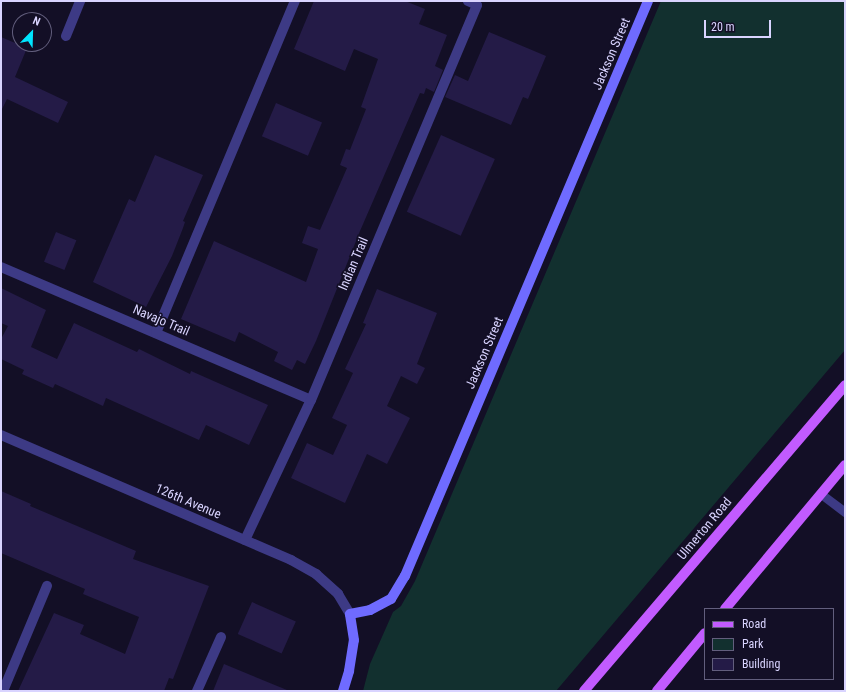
<!DOCTYPE html>
<html>
<head>
<meta charset="utf-8">
<style>
  body { margin:0 }
  #map { position:relative; width:846px; height:692px; overflow:hidden; background:#130f26; font-family:"Roboto Condensed",sans-serif }
  div>[style] { position:absolute }
  .green>* { inset:0; background:#12302f }
  .building>* { inset:0; background:#241b47; transform-origin:0 0 }
  .lane>* { height:9px; margin:-4.5px; padding:0 4.5px; transform-origin:4.5px; border-radius:4.5px; background:#3d3a85 }
  .street>* { height:10px; margin:-5px; padding:0 5px; transform-origin:5px; border-radius:5px; background:#3d3a85 }
  .secondary>* { height:10px; margin:-5px; padding:0 5px; transform-origin:5px; border-radius:5px; background:#6f6bff }
  .primary>* { height:10px; margin:-5px; padding:0 5px; transform-origin:5px; border-radius:5px; background:#c25bff }
  span { translate:-50% -50%; white-space:nowrap; text-align:center; line-height:1.15; -webkit-text-stroke:3.5px #130f26; paint-order:stroke }
  .street-label { font-size:13px; color:#d9d4ff }
  .frame { position:absolute; inset:0; border:2px solid #d9d4ff; pointer-events:none }
  .legend { position:absolute; left:704px; top:608px; width:130px; height:72px; box-sizing:border-box; background:#130f26; border:1px solid #625e7d; margin:0; padding:5px 7px; list-style:none; font-size:12px; color:#d9d4ff }
  .legend li { display:flex; align-items:center; gap:8px; height:20px }
  .legend b { width:20px; border:1px solid #625e7d }
  .north { position:absolute; left:12px; top:12px; width:40px; height:40px; box-sizing:border-box; background:#130f26; border:1px solid #625e7d; border-radius:50%; rotate:23deg; font-size:11px; font-weight:700; line-height:16px; text-align:center; color:#d9d4ff }
  .north::after { content:''; display:block; margin:auto; width:14px; height:18px; background:#00e5ff; clip-path:polygon(50% 0,100% 100%,50% 72%,0 100%) }
  .scale { position:absolute; left:704px; top:20px; width:67px; height:18px; box-sizing:border-box; border:2px solid #d9d4ff; border-top:0; padding-left:5px; font-size:12px; line-height:14px; white-space:nowrap; color:#d9d4ff; -webkit-text-stroke:3px #130f26; paint-order:stroke }
</style>
</head>
<body>
<div id="map">
  <div class="green">
    <div style="clip-path:polygon(661px 1px,845px 1px,845px 350px,556px 691px,363px 691px,370px 664px,393px 612px,401px 606px,415px 581px)"></div>
  </div>
  <div class="building">
    <div style="clip-path:polygon(314px 1px,405px 1px,425px 9px,419px 24px,447px 35px,435px 66px,443px 70px,434px 92px,426px 88px,424px 94px,420px 93px,360px 231px,316px 341px,305px 364px,297px 360px,292px 370px,274px 361px,278px 352px,239px 332px,235px 342px,181px 319px,214px 241px,306px 282px,318px 249px,302px 243px,308px 226px,320px 230px,347px 168px,340px 165px,346px 149px,350px 150px,366px 109px,361px 107px,378px 59px,354px 49px,345px 71px,294px 49px)"></div>
    <div style="clip-path:polygon(489px 32px,546px 56px,528px 99px,523px 97px,511px 125px,445px 97px,455px 75px,468px 81px)"></div>
    <div style="clip-path:polygon(1px 37px,27px 48px,15px 77px,68px 102px,58px 123px,7px 99px,1px 111px)"></div>
    <div style="left:276px;top:103px;width:50px;height:36px;rotate:23deg"></div>
    <div style="left:441px;top:135px;width:59px;height:84px;rotate:24deg"></div>
    <div style="clip-path:polygon(155px 155px,203px 175px,183px 221px,185px 222px,183px 228px,172px 256px,146px 307px,93px 282px,129px 199px,135px 202px)"></div>
    <div style="left:56px;top:232px;width:22px;height:32px;rotate:22deg"></div>
    <div style="clip-path:polygon(1px 288px,46px 310px,31px 347px,57px 359px,74px 323px,137px 352px,139px 349px,190px 374px,191px 371px,268px 405px,249px 445px,206px 425px,199px 440px,106px 398px,103px 406px,55px 384px,53px 388px,22px 374px,24px 370px,1px 359px,1px 339px,8px 326px,1px 323px)"></div>
    <div style="clip-path:polygon(377px 289px,437px 313px,417px 364px,425px 368px,417px 384px,401px 376px,387px 406px,410px 418px,387px 464px,367px 454px,345px 503px,291px 478px,307px 443px,333px 455px,347px 425px,332px 418px,353px 373px,345px 369px,366px 324px,363px 323px)"></div>
    <div style="clip-path:polygon(1px 491px,31px 504px,30px 506px,136px 551px,133px 559px,209px 586px,173px 679px,169px 678px,164px 691px,18px 691px,54px 613px,84px 625px,80px 634px,125px 654px,139px 617px,83px 594px,85px 589px,1px 553px)"></div>
    <div style="left:252px;top:602px;width:48px;height:35px;rotate:24deg"></div>
    <div style="clip-path:polygon(224px 664px,287px 690px,287px 691px,213px 691px)"></div>
  </div>
  <div class="lane">
    <div style="left:821px;top:494px;width:30px;rotate:37deg"></div>
  </div>
  <div class="street">
    <div style="left:66px;top:36px;width:38px;rotate:-68deg"></div>
    <div style="left:1px;top:267px;width:337px;rotate:23.2deg"></div>
    <div style="left:156px;top:333px;width:360px;rotate:-67.3deg"></div>
    <div style="left:1px;top:435px;width:316px;rotate:23.3deg"></div>
    <div style="left:291px;top:560px;width:29px;rotate:29deg"></div>
    <div style="left:316px;top:574px;width:30px;rotate:42deg"></div>
    <div style="left:338px;top:594px;width:23px;rotate:59deg"></div>
    <div style="left:245px;top:540px;width:155px;rotate:-64.8deg"></div>
    <div style="left:311px;top:400px;width:428px;rotate:-67.2deg"></div>
    <div style="left:477px;top:5px;width:10px;rotate:-156deg"></div>
    <div style="left:3px;top:691px;width:114px;rotate:-67.3deg"></div>
    <div style="left:197px;top:691px;width:59px;rotate:-66deg"></div>
  </div>
  <div class="secondary">
    <div style="left:343px;top:691px;width:21px;rotate:-73deg"></div>
    <div style="left:349px;top:671px;width:31px;rotate:-81deg"></div>
    <div style="left:354px;top:640px;width:26px;rotate:-99deg"></div>
    <div style="left:350px;top:614px;width:20px;rotate:-11deg"></div>
    <div style="left:370px;top:610px;width:24px;rotate:-28deg"></div>
    <div style="left:391px;top:599px;width:27px;rotate:-59deg"></div>
    <div style="left:405px;top:576px;width:624px;rotate:-67.09deg"></div>
  </div>
  <div class="primary">
    <div style="left:725px;top:609px;width:187px;rotate:-50.2deg"></div>
    <div style="left:584px;top:691px;width:402px;rotate:-49.5deg"></div>
    <div style="left:657px;top:691px;width:75px;rotate:-50.4deg"></div>
  </div>
  <div class="street-label">
    <span style="left:612px;top:54px;rotate:-67deg">Jackson Street</span>
    <span style="left:354px;top:264px;rotate:-67deg">Indian Trail</span>
    <span style="left:161px;top:321px;rotate:23deg">Navajo Trail</span>
    <span style="left:485px;top:353px;rotate:-67deg">Jackson Street</span>
    <span style="left:188px;top:502px;rotate:23deg">126th Avenue</span>
    <span style="left:705px;top:529px;rotate:-50deg">Ulmerton Road</span>
  </div>
  <div class="frame"></div>
  <ul class="legend">
  <li><b style="height:5px;background:#c25bff"></b>Road</li>
  <li><b style="height:11px;background:#12302f"></b>Park</li>
  <li><b style="height:11px;background:#241b47"></b>Building</li>
  </ul>
  <div class="north">N</div>
  <div class="scale">20 m</div>
</div>
</body>
</html>
